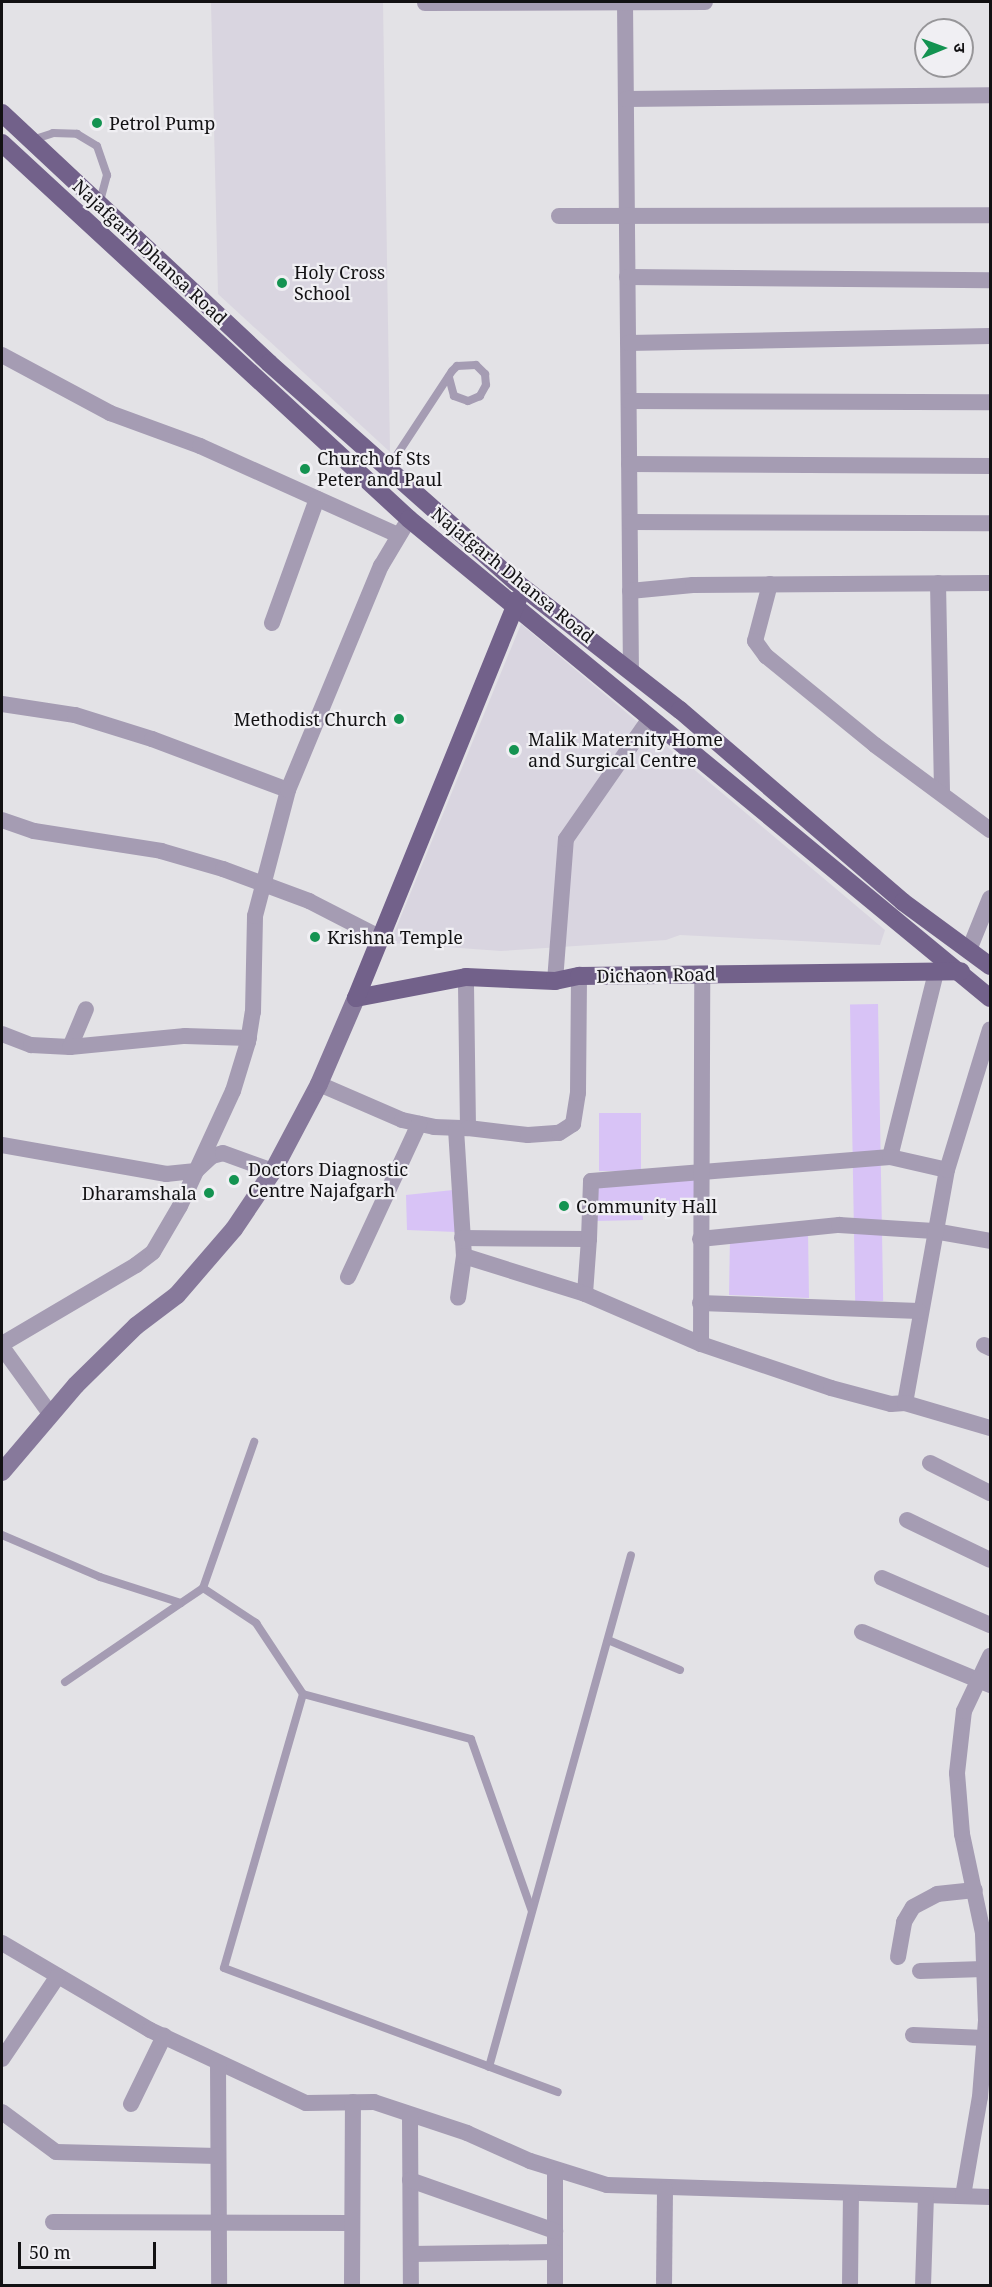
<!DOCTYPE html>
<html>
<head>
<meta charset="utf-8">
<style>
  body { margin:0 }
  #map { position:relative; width:992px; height:2287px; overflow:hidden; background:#e3e2e6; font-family:"Noto Serif","Noto Sans Devanagari",serif }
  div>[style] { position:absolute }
  .built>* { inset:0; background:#d9d5e0 }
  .green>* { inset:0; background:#d8c3f6; transform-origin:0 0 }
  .lane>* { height:8px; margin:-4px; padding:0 4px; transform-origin:4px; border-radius:4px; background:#a59cb3 }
  .street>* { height:16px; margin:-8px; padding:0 8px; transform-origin:8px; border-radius:8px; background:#a59cb3 }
  .secondary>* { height:18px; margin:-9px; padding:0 9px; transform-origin:9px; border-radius:9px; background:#87799b }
  .primary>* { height:18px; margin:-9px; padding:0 9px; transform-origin:9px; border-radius:9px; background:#72618a }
  .dots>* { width:16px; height:16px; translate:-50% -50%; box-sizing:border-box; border:3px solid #f0eff3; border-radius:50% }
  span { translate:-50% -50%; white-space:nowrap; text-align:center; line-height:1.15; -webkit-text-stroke:4.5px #f0eff3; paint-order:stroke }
  .poi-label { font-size:18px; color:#121113 }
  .left { translate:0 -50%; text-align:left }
  .right { translate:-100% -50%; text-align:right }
  .street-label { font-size:18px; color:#121113 }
  .frame { position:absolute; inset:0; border:3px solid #121113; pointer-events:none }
  .north { position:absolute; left:914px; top:18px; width:60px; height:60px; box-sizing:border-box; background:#f0eff3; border:2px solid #979699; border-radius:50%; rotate:89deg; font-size:16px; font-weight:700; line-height:24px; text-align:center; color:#121113 }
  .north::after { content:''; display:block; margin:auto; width:21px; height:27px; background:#149351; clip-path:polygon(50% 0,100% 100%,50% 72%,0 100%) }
  .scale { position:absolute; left:18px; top:2242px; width:138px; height:27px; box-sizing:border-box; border:3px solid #121113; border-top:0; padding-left:8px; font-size:18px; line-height:21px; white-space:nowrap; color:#121113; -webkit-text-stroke:4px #f0eff3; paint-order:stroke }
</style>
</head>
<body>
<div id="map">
  <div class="built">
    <div style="clip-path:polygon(211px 2px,383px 2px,390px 452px,218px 294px)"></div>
    <div style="clip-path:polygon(521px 624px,885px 930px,880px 945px,680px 935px,666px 940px,501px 951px,390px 943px)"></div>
  </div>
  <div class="green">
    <div style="left:878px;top:1004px;width:297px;height:28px;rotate:89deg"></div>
    <div style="left:599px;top:1113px;width:42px;height:58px"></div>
    <div style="clip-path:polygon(699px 1179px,701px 1203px,642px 1206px,643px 1220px,595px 1221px,597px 1188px)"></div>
    <div style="clip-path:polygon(453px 1190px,456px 1232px,407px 1230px,406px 1195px)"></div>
    <div style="clip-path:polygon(808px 1231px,809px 1298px,729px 1295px,730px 1236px)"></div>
  </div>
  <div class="lane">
    <div style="left:32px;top:140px;width:22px;rotate:-18deg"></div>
    <div style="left:53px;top:133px;width:24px;rotate:2deg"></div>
    <div style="left:77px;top:134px;width:23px;rotate:31deg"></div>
    <div style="left:97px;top:146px;width:31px;rotate:71deg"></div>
    <div style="left:107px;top:175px;width:30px;rotate:105deg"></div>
    <div style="left:387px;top:470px;width:118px;rotate:-56.7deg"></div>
    <div style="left:452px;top:371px;width:7px;rotate:-45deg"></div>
    <div style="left:457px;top:366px;width:19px;rotate:-3deg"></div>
    <div style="left:476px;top:365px;width:13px;rotate:45deg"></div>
    <div style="left:485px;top:374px;width:11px;rotate:85deg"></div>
    <div style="left:486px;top:385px;width:13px;rotate:119deg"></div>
    <div style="left:480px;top:396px;width:13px;rotate:157deg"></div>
    <div style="left:468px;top:401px;width:15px;rotate:-160deg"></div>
    <div style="left:454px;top:396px;width:20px;rotate:-105deg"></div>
    <div style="left:2px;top:1535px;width:107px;rotate:23.2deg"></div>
    <div style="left:100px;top:1577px;width:85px;rotate:17.8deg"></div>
    <div style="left:181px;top:1603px;width:27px;rotate:-34deg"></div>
    <div style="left:203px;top:1588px;width:64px;rotate:33.4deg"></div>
    <div style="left:256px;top:1623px;width:85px;rotate:56.5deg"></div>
    <div style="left:303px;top:1694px;width:174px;rotate:15deg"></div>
    <div style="left:471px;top:1739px;width:182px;rotate:70.5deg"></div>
    <div style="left:203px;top:1588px;width:155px;rotate:-70.7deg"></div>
    <div style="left:608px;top:1640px;width:78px;rotate:22.6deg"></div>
    <div style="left:65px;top:1682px;width:140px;rotate:-34.3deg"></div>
    <div style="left:303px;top:1694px;width:285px;rotate:106.1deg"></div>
    <div style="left:224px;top:1968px;width:356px;rotate:20.4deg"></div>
    <div style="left:489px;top:2067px;width:531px;rotate:-74.5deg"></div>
  </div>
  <div class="street">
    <div style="left:625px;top:2px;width:669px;rotate:89.49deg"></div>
    <div style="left:425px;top:3px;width:280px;rotate:-0.2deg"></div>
    <div style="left:626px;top:99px;width:364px;rotate:-0.6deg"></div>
    <div style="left:559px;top:216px;width:431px;rotate:-0.1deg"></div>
    <div style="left:627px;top:277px;width:363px;rotate:0.5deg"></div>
    <div style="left:628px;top:343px;width:362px;rotate:-1.1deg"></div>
    <div style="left:2px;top:355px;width:123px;rotate:28.2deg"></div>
    <div style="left:110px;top:413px;width:96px;rotate:20.1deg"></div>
    <div style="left:200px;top:446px;width:217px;rotate:24.2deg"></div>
    <div style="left:629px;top:401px;width:361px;rotate:0.2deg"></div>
    <div style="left:629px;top:464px;width:361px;rotate:0.3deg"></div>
    <div style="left:630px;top:522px;width:360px;rotate:0.2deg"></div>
    <div style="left:938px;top:583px;width:210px;rotate:88.9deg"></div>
    <div style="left:770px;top:584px;width:59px;rotate:104.7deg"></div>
    <div style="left:755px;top:641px;width:19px;rotate:54deg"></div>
    <div style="left:766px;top:656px;width:141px;rotate:39.2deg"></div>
    <div style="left:875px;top:745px;width:143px;rotate:36.5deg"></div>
    <div style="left:630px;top:591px;width:63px;rotate:-5.4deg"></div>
    <div style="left:693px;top:585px;width:297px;rotate:-0.4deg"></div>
    <div style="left:272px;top:623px;width:132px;rotate:-70.1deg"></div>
    <div style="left:2px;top:704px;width:74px;rotate:8.6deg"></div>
    <div style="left:75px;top:715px;width:81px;rotate:17.3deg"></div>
    <div style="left:152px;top:739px;width:145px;rotate:20.6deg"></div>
    <div style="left:2px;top:820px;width:34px;rotate:19deg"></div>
    <div style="left:34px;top:831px;width:129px;rotate:8.9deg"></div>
    <div style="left:161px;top:851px;width:65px;rotate:16.2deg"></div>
    <div style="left:223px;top:869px;width:92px;rotate:20.4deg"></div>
    <div style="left:309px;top:901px;width:83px;rotate:27.2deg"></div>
    <div style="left:969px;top:950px;width:56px;rotate:-68deg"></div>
    <div style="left:555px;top:981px;width:142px;rotate:-85.6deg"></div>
    <div style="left:566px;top:839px;width:147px;rotate:-55.2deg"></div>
    <div style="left:2px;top:1034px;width:31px;rotate:21deg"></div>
    <div style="left:31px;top:1045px;width:39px;rotate:3deg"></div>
    <div style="left:70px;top:1047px;width:41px;rotate:-67.2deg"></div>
    <div style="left:70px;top:1047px;width:116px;rotate:-5.5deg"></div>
    <div style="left:185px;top:1036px;width:64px;rotate:1.8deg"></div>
    <div style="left:319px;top:1084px;width:90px;rotate:23.4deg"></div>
    <div style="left:402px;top:1120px;width:33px;rotate:12deg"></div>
    <div style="left:434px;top:1127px;width:34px;rotate:2deg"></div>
    <div style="left:468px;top:1128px;width:151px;rotate:-90.8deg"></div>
    <div style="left:468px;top:1128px;width:60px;rotate:6.7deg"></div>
    <div style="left:528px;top:1135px;width:31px;rotate:-4deg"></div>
    <div style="left:559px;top:1133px;width:17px;rotate:-33deg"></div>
    <div style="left:573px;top:1124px;width:31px;rotate:-81deg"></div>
    <div style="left:578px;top:1093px;width:117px;rotate:-89.5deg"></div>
    <div style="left:456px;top:1129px;width:127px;rotate:86.4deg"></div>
    <div style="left:464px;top:1256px;width:42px;rotate:98.1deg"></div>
    <div style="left:2px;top:1145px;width:167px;rotate:10deg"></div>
    <div style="left:166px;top:1174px;width:30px;rotate:-6deg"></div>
    <div style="left:196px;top:1171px;width:22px;rotate:-43deg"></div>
    <div style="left:212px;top:1156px;width:11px;rotate:-15deg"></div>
    <div style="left:223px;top:1153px;width:53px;rotate:19.8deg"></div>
    <div style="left:890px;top:1157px;width:190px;rotate:-76deg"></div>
    <div style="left:462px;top:1238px;width:127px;rotate:0.5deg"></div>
    <div style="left:589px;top:1239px;width:55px;rotate:94.2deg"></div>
    <div style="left:589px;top:1239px;width:58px;rotate:-88deg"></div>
    <div style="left:591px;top:1181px;width:300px;rotate:-4.6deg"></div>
    <div style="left:890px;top:1157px;width:58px;rotate:12.8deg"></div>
    <div style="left:700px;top:1239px;width:140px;rotate:-5.8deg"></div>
    <div style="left:839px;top:1225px;width:95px;rotate:3.6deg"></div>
    <div style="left:934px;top:1231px;width:57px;rotate:10.1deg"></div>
    <div style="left:464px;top:1256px;width:127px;rotate:17.4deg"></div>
    <div style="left:585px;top:1294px;width:126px;rotate:23.3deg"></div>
    <div style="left:701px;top:1344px;width:137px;rotate:18.7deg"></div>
    <div style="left:831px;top:1388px;width:62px;rotate:14.9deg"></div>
    <div style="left:891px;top:1404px;width:14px;rotate:-4deg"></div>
    <div style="left:905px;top:1403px;width:237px;rotate:-79.8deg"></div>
    <div style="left:947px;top:1170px;width:147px;rotate:-73deg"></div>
    <div style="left:348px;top:1277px;width:169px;rotate:-65.1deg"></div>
    <div style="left:700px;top:1303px;width:219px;rotate:2.1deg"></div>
    <div style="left:2px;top:1344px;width:156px;rotate:-30.5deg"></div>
    <div style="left:136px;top:1265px;width:21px;rotate:-37deg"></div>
    <div style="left:153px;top:1252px;width:53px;rotate:-59.6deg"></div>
    <div style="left:180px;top:1206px;width:127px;rotate:-65.3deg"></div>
    <div style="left:233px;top:1091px;width:51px;rotate:-73deg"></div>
    <div style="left:248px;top:1042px;width:30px;rotate:-81deg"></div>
    <div style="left:253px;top:1012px;width:96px;rotate:-88.8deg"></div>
    <div style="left:255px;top:916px;width:130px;rotate:-75.3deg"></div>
    <div style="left:288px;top:790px;width:243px;rotate:-67.5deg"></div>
    <div style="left:381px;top:566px;width:55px;rotate:-59.2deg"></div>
    <div style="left:701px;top:1344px;width:369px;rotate:-89.8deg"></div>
    <div style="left:984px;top:1345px;width:7px;rotate:27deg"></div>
    <div style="left:2px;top:1347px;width:84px;rotate:54.2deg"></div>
    <div style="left:905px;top:1403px;width:89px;rotate:16.4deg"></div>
    <div style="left:930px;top:1463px;width:67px;rotate:26.6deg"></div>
    <div style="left:907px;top:1520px;width:92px;rotate:25.7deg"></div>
    <div style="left:882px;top:1578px;width:118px;rotate:23.5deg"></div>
    <div style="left:862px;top:1632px;width:139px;rotate:22.5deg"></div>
    <div style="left:2px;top:1943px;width:172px;rotate:30.4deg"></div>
    <div style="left:150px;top:2030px;width:172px;rotate:25.1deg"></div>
    <div style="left:306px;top:2103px;width:68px;rotate:-0.8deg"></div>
    <div style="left:374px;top:2102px;width:98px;rotate:18.4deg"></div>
    <div style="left:467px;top:2133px;width:69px;rotate:24deg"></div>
    <div style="left:530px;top:2161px;width:81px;rotate:17.3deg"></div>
    <div style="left:607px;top:2185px;width:383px;rotate:1.8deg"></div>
    <div style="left:898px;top:1957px;width:36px;rotate:-80deg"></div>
    <div style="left:904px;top:1922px;width:17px;rotate:-59deg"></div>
    <div style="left:913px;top:1907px;width:27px;rotate:-28deg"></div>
    <div style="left:937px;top:1894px;width:38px;rotate:-6deg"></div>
    <div style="left:920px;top:1971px;width:64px;rotate:-1.8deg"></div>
    <div style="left:913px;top:2035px;width:72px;rotate:2.4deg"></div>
    <div style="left:2px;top:2059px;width:100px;rotate:-56deg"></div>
    <div style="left:218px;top:2063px;width:223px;rotate:89.7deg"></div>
    <div style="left:131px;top:2104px;width:76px;rotate:-64.1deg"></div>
    <div style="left:2px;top:2112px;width:67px;rotate:36.5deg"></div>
    <div style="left:56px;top:2152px;width:162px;rotate:1.4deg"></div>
    <div style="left:410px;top:2115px;width:171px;rotate:89.7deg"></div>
    <div style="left:555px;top:2170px;width:116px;rotate:90deg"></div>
    <div style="left:410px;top:2180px;width:154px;rotate:19.4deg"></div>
    <div style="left:963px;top:2196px;width:100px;rotate:-80.3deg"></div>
    <div style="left:980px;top:2097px;width:77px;rotate:-85.5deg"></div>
    <div style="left:986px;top:2020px;width:87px;rotate:-92deg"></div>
    <div style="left:983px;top:1933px;width:101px;rotate:-102deg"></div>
    <div style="left:962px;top:1834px;width:61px;rotate:-94.7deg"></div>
    <div style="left:957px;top:1773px;width:62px;rotate:-83.6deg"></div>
    <div style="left:964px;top:1711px;width:61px;rotate:-64.7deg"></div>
    <div style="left:53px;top:2222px;width:299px;rotate:0.2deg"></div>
    <div style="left:411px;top:2254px;width:143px;rotate:-0.8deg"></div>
    <div style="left:352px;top:2286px;width:184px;rotate:-89.7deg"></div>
    <div style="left:664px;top:2286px;width:97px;rotate:-89.4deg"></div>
    <div style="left:850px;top:2286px;width:92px;rotate:-89.4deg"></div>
    <div style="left:923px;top:2286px;width:91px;rotate:-88.1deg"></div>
  </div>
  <div class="secondary">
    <div style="left:2px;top:1472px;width:114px;rotate:-49.6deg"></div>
    <div style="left:76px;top:1385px;width:84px;rotate:-44.5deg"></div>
    <div style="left:136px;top:1326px;width:51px;rotate:-37.1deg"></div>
    <div style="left:177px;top:1295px;width:87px;rotate:-49.2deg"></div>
    <div style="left:234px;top:1229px;width:70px;rotate:-56.1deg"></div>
    <div style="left:273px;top:1171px;width:98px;rotate:-62.1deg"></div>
    <div style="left:319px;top:1084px;width:94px;rotate:-66.7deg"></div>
  </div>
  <div class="primary">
    <div style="left:2px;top:113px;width:366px;rotate:43.1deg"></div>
    <div style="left:269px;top:363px;width:330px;rotate:41.6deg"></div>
    <div style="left:516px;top:582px;width:208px;rotate:38deg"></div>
    <div style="left:680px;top:710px;width:294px;rotate:40.7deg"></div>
    <div style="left:903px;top:902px;width:108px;rotate:36.3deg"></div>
    <div style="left:2px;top:143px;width:554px;rotate:42.73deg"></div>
    <div style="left:409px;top:519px;width:753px;rotate:39.5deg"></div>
    <div style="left:356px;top:998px;width:112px;rotate:-10.8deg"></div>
    <div style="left:466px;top:977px;width:89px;rotate:2.6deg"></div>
    <div style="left:555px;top:981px;width:25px;rotate:-12deg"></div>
    <div style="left:579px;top:976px;width:382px;rotate:-0.7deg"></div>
    <div style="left:356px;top:998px;width:431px;rotate:-67.9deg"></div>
  </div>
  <div class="dots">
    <div style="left:97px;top:123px;background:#149351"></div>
    <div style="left:282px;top:283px;background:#149351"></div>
    <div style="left:305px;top:469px;background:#149351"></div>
    <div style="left:399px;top:719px;background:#149351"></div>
    <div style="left:514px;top:750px;background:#149351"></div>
    <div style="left:315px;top:937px;background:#149351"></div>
    <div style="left:234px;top:1180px;background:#149351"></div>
    <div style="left:209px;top:1193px;background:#149351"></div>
    <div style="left:564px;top:1206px;background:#149351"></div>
  </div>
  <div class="poi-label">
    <span class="left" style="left:109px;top:123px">Petrol Pump</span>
    <span class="left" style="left:294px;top:283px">Holy Cross<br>School</span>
    <span class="left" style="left:317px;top:469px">Church of Sts<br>Peter and Paul</span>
    <span class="right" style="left:387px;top:719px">Methodist Church</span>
    <span class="left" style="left:528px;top:750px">Malik Maternity Home<br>and Surgical Centre</span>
    <span class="left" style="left:327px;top:937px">Krishna Temple</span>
    <span class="left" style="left:248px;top:1180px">Doctors Diagnostic<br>Centre Najafgarh</span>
    <span class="right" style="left:197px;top:1193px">Dharamshala</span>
    <span class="left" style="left:576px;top:1206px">Community Hall</span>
  </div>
  <div class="street-label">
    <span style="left:150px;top:252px;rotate:43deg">Najafgarh Dhansa Road</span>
    <span style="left:513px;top:575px;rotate:39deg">Najafgarh Dhansa Road</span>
    <span style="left:656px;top:975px;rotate:-1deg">Dichaon Road</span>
  </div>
  <div class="frame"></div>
  <div class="north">उ</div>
  <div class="scale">50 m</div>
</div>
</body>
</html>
